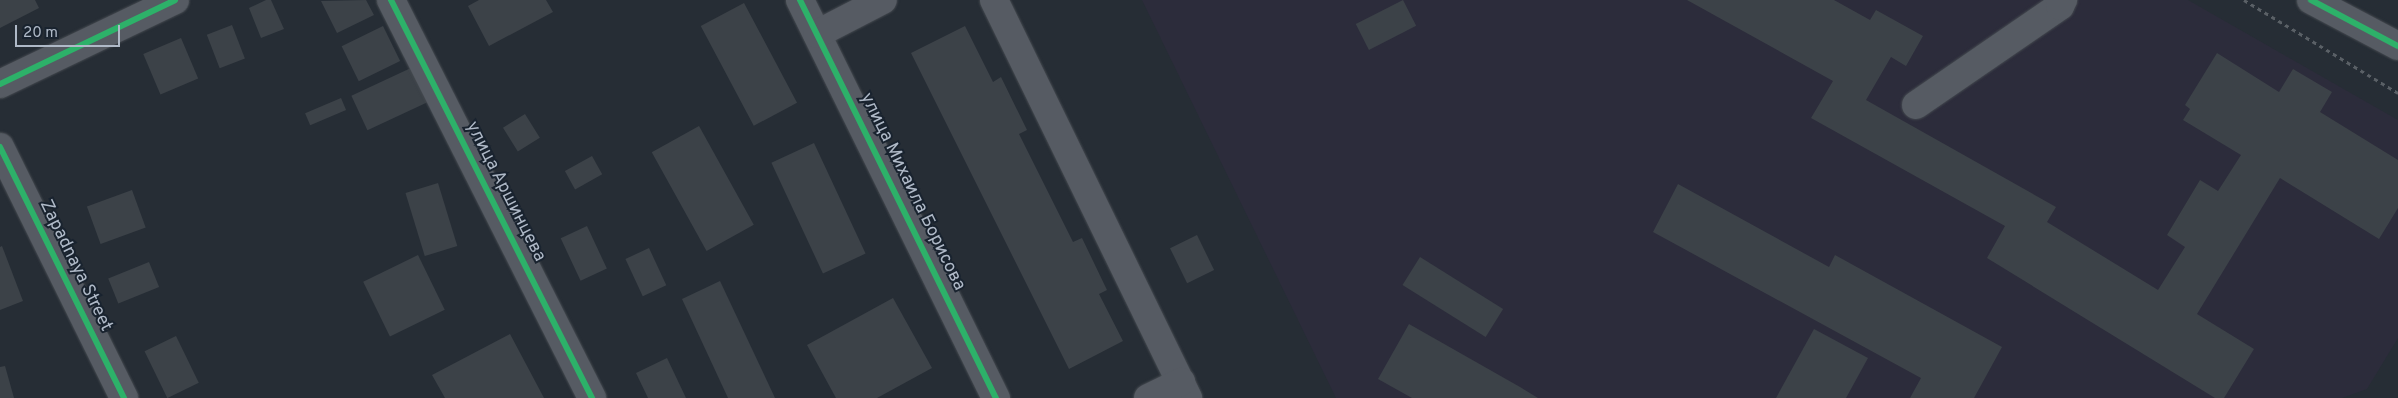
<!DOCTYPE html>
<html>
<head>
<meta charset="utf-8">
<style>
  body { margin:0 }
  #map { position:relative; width:2398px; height:398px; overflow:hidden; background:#262d35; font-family:Overpass,sans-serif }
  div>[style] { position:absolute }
  .medical>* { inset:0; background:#2c2c3b }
  .building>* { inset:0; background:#3c4248; transform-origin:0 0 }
  .path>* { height:3px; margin-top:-1.5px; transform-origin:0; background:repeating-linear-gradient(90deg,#5a6066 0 4px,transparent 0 8px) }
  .roads { filter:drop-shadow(0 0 1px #44494f) drop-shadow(0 0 1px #44494f) }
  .minor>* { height:28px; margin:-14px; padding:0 14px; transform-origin:14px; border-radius:14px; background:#565b63 }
  .cycleway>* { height:6px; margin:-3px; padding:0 3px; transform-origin:3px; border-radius:3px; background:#2db169 }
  span { translate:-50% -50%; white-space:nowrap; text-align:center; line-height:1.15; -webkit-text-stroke:4px #19232f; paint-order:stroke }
  .street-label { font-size:18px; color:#afb9c7 }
  .scale { position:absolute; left:15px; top:25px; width:105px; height:22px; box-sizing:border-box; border:2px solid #afb9c7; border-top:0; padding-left:6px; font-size:15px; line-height:18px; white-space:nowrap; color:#afb9c7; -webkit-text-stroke:4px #19232f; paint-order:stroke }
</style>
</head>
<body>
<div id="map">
  <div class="medical">
    <div style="clip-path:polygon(1142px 0,2188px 0,2398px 120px,2398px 338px,2367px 389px,2342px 398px,1336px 398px)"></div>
  </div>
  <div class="building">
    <div style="clip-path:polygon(0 0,35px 0,39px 8px,0 28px)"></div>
    <div style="clip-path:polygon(266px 0,271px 0,284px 29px,261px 38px,249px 8px)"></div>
    <div style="clip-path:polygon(366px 0,374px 15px,337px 33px,321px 1px)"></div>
    <div style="clip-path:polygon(479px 0,546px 0,553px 12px,489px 46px,468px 6px)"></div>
    <div style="left:1403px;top:0;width:29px;height:53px;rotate:63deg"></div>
    <div style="clip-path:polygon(1687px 0,1834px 0,1870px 20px,1876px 10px,1923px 36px,1906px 66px,1891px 57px,1866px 100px,2056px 207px,2047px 222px,2158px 290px,2185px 247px,2167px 235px,2200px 180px,2218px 191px,2241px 155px,2183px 120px,2190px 109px,2185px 105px,2217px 53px,2279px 92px,2293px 69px,2332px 92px,2320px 112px,2398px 160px,2398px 208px,2379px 239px,2280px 178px,2197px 314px,2254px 349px,2224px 398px,2215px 398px,1987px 258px,2005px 226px,1811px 118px,1833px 81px)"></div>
    <div style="left:744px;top:3px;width:113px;height:49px;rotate:62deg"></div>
    <div style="left:232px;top:25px;width:36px;height:27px;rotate:69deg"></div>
    <div style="left:383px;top:26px;width:39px;height:46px;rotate:64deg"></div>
    <div style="clip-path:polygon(965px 26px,993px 82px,1001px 77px,1027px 130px,1019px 134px,1073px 242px,1082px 238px,1107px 290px,1099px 294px,1123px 341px,1069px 369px,911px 53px)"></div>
    <div style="left:181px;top:38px;width:44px;height:41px;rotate:67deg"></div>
    <div style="left:413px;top:67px;width:38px;height:68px;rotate:65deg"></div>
    <div style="left:341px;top:98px;width:13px;height:39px;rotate:67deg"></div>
    <div style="left:525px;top:114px;width:28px;height:26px;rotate:58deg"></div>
    <div style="left:699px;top:126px;width:113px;height:54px;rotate:61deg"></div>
    <div style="left:814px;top:143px;width:122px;height:47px;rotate:65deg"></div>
    <div style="left:592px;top:156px;width:21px;height:31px;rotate:61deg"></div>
    <div style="left:438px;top:183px;width:66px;height:34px;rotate:73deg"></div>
    <div style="clip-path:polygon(1678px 184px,1829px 267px,1835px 255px,2002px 347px,1974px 398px,1910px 398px,1921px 378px,1653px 232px)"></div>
    <div style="left:132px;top:190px;width:40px;height:48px;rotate:70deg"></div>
    <div style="left:587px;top:226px;width:47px;height:29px;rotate:65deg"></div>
    <div style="left:1197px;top:235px;width:39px;height:30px;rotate:64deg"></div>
    <div style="clip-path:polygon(2px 246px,23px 301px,0 310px,0 247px)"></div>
    <div style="left:649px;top:248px;width:41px;height:26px;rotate:65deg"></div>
    <div style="left:418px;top:255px;width:61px;height:61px;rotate:64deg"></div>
    <div style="left:1420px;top:257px;width:98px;height:33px;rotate:32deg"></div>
    <div style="left:149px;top:262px;width:27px;height:44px;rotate:68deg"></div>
    <div style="clip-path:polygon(720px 281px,775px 398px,728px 398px,682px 299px)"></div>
    <div style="clip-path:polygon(893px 298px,932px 368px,877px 398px,836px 398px,807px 345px)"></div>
    <div style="clip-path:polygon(1409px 324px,1520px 387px,1538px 398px,1412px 398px,1378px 379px)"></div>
    <div style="clip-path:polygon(1814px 329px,1868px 358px,1846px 398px,1776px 398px)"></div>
    <div style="clip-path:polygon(510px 334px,544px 398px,445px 398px,432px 375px)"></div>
    <div style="left:176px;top:336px;width:52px;height:35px;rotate:64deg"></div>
    <div style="clip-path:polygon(667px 358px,686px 398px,648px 398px,636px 373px)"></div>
    <div style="clip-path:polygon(5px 366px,14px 398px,0 398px,0 367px)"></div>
  </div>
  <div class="path">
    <div style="left:2244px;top:0;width:180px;rotate:31.1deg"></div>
  </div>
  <div class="roads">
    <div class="minor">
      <div style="left:391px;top:0;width:446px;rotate:63.2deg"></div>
      <div style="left:800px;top:0;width:444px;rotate:63.8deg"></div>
      <div style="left:994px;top:0;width:443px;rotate:64deg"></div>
      <div style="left:2311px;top:0;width:98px;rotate:27.9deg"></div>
      <div style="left:817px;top:34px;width:74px;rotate:-27.3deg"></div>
      <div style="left:0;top:84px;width:194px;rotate:-25.6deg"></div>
      <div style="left:1916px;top:105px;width:175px;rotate:-34.5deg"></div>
      <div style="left:2060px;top:6px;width:7px;rotate:-63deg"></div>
      <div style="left:0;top:147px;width:280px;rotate:63.7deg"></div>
      <div style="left:1148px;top:398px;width:37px;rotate:-26deg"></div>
    </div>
  </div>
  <div class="cycleway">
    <div style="left:391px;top:0;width:446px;rotate:63.2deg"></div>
    <div style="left:800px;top:0;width:444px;rotate:63.8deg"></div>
    <div style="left:2311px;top:0;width:98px;rotate:27.9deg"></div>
    <div style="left:0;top:84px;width:194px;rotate:-25.6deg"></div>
    <div style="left:0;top:147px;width:280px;rotate:63.7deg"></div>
  </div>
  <div class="street-label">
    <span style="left:505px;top:192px;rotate:63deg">улица Аршинцева</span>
    <span style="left:912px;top:192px;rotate:64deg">улица Михаила Борисова</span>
    <span style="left:75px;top:266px;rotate:64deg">Zapadnaya Street</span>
  </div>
  <div class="scale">20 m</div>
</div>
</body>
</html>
